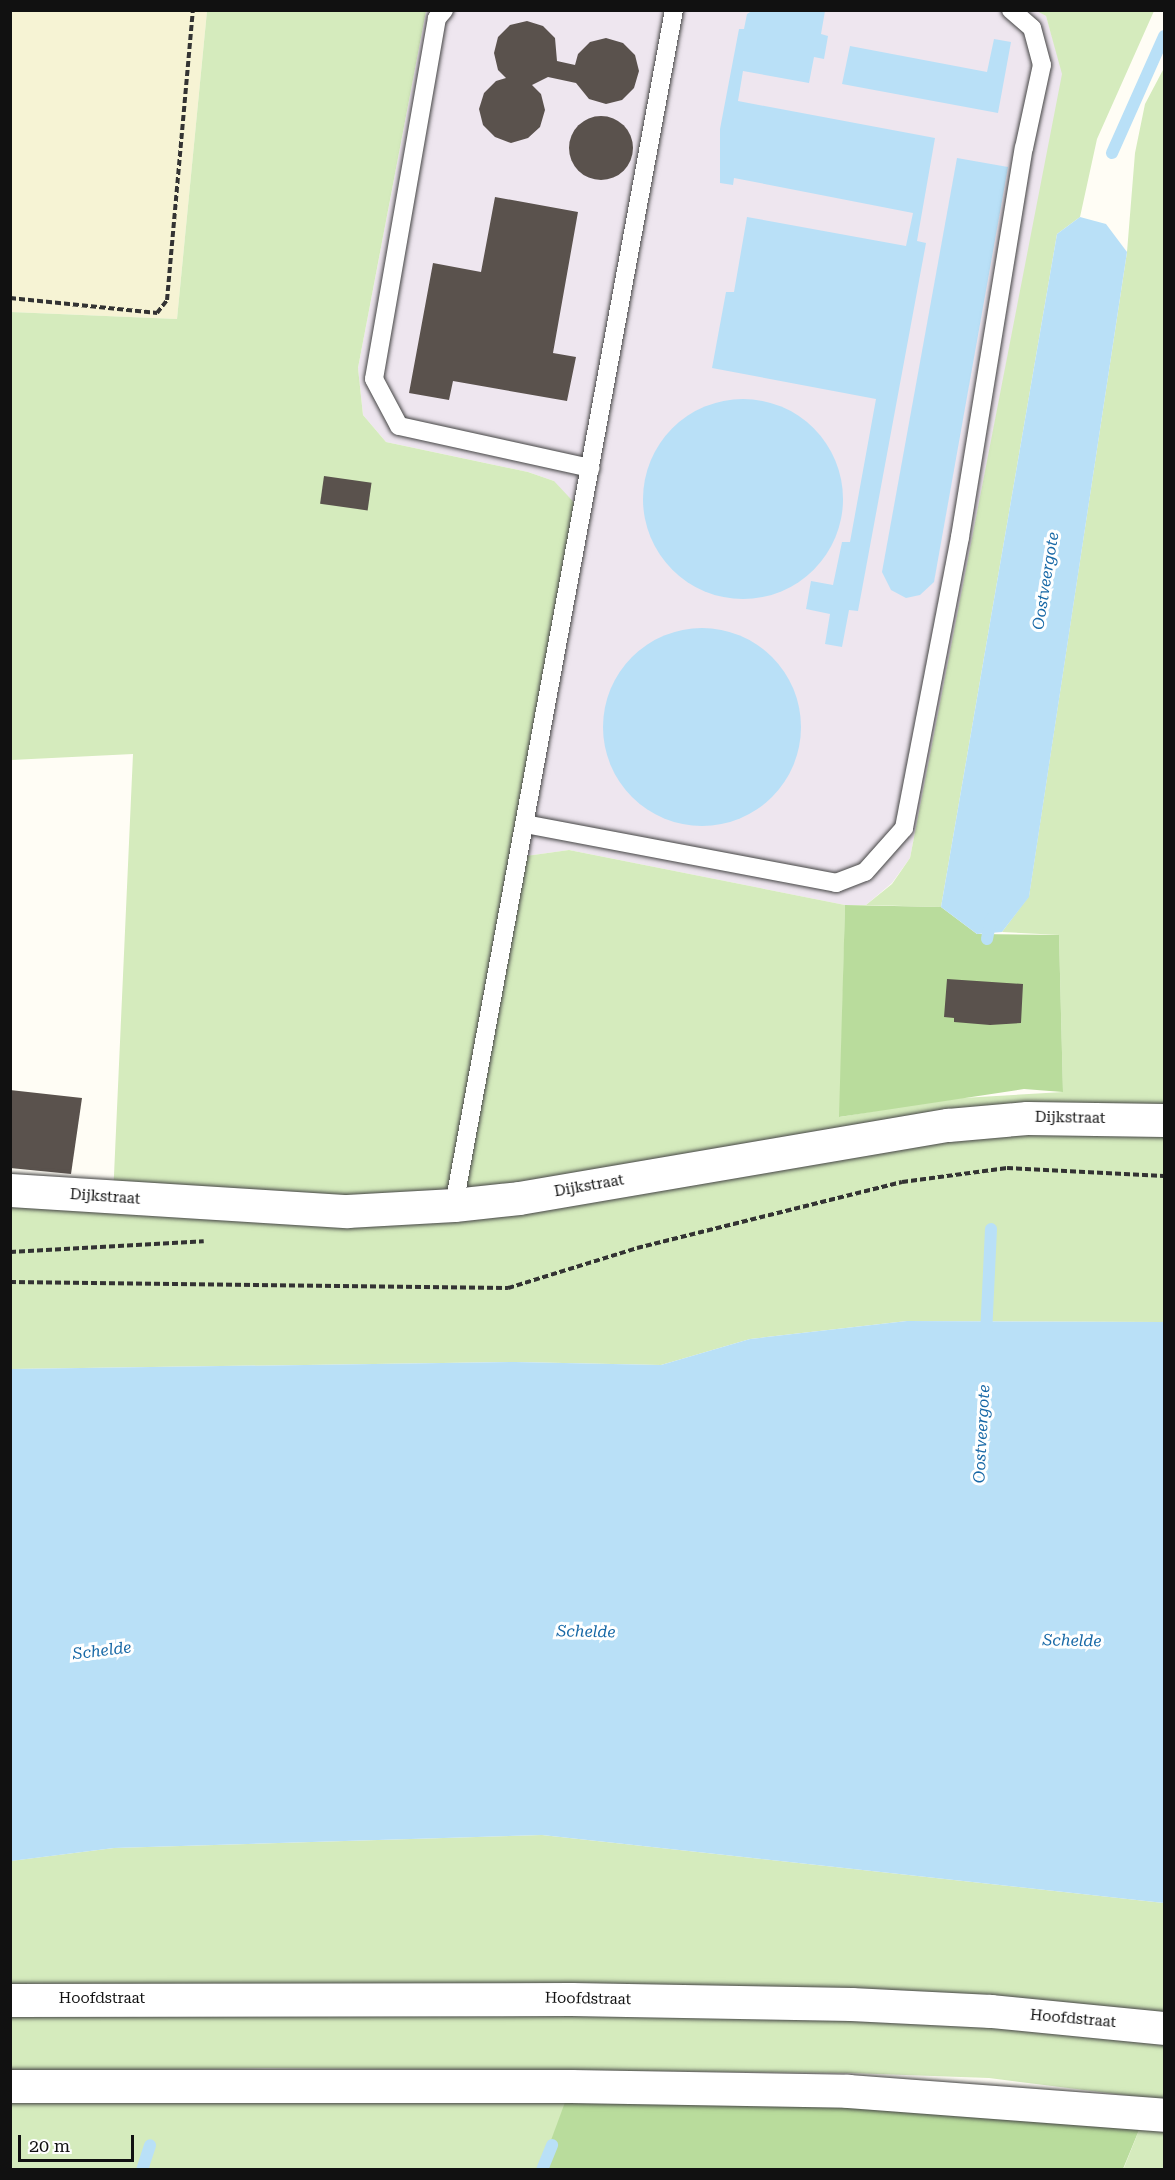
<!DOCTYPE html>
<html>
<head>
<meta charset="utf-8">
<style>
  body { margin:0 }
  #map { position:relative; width:1175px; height:2180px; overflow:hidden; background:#fffdf5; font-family:"Roboto Serif",serif }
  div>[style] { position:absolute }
  .industrial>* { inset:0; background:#eee6ef }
  .farmland>* { inset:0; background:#f6f3d4 }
  .green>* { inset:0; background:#d5ebbd; transform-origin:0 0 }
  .forest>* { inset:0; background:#b9dc9c }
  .water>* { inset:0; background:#b9e0f7 }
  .round { border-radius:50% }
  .stream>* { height:12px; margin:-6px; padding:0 6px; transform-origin:6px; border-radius:6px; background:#b9e0f7 }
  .building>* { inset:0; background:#5a524d; transform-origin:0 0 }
  .path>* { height:4px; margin-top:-2px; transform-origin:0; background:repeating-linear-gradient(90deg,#333 0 6px,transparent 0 9px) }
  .roads { filter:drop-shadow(0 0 2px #444) drop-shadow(0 0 2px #444) }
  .service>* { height:18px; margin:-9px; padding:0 9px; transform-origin:9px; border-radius:9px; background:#fff }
  .minor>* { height:33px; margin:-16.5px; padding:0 16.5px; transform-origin:16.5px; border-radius:16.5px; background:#fff }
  span { translate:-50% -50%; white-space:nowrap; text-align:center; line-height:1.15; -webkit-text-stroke:6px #fff; paint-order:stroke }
  .street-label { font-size:15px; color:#111 }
  .water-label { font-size:16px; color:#1768a6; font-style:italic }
  .frame { position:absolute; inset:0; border:12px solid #111; pointer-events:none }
  .scale { position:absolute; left:18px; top:2135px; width:116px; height:27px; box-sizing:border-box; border:3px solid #111; border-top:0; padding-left:8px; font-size:18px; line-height:21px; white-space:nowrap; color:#111; -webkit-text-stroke:4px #fff; paint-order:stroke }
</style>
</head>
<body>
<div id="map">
  <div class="industrial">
    <div style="clip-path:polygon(1037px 10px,1046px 16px,1063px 74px,910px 858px,892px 883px,866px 905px,845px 905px,569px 850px,519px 857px,554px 481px,528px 472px,386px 442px,363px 415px,358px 368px,426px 11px)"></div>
  </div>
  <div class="farmland">
    <div style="clip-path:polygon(11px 11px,207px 11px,177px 319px,11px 312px)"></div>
  </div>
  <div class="green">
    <div style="clip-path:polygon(207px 11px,426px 11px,358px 368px,363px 415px,386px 442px,528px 472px,554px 481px,582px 511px,519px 857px,569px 850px,845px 905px,840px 1117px,945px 1099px,1063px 1092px,1059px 935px,1002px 932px,1029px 896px,1127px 252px,1135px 153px,1145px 104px,1164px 68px,1164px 1322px,907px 1321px,750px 1339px,661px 1365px,515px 1362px,11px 1369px,10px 1190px,113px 1197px,133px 754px,11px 760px,11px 312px,177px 319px)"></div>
    <div style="clip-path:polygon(1037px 11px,1154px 11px,1097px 139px,1080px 217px,1057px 234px,941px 907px,866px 905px,892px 884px,910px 858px,1062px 74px,1046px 16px)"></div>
    <div style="clip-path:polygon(542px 1835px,1164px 1903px,1164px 2100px,989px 2078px,850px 2073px,266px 2068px,11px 2072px,10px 1861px,114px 1848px)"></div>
    <div style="left:10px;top:2086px;width:561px;height:83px"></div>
    <div style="clip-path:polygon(1146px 2113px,1164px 2115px,1164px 2169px,1123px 2170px)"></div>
  </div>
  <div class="forest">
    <div style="clip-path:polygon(845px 905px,941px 907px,977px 934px,1059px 935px,1063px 1092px,1024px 1089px,839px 1117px)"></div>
    <div style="clip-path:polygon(571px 2086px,1146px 2113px,1123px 2169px,540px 2170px)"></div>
  </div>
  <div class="water">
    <div style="clip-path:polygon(752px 11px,825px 11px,821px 34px,828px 36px,824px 59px,814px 57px,809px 83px,743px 71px,738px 101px,935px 138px,917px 241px,926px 243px,858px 611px,849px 610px,842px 647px,825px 644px,830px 614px,806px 609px,811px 581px,833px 585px,842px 542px,850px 542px,876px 399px,712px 368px,726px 292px,734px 292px,747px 217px,906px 246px,913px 213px,734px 178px,733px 185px,720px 183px,720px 129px,739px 29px,744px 29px,747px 14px)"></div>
    <div style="clip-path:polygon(994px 39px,1011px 42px,998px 113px,842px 84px,850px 46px,987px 72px)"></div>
    <div style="clip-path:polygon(957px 158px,1008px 167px,934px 582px,920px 595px,906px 598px,891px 590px,882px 572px)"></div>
    <div style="clip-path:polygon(1080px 217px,1106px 224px,1127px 252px,1029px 897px,1002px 932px,977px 934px,941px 907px,1057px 234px)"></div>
    <div class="round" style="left:643px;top:399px;width:200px;height:200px"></div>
    <div class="round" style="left:603px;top:628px;width:198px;height:198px"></div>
    <div style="clip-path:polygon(907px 1321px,1164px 1322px,1164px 1903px,542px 1835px,114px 1848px,11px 1861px,11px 1369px,515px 1362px,661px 1365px,750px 1339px)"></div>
  </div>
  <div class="stream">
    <div style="left:1112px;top:153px;width:128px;rotate:-66deg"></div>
    <div style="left:987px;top:939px;width:21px;rotate:-79deg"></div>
    <div style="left:986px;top:1335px;width:106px;rotate:-87.3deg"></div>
    <div style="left:142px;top:2170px;width:26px;rotate:-72deg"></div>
    <div style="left:542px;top:2170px;width:27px;rotate:-68deg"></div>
  </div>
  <div class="building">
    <div style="clip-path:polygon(527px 21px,543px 26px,555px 38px,557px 61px,575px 65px,578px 54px,590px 42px,606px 38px,623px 43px,635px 55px,639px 71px,634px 88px,622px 100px,606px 104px,589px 99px,576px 83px,548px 77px,532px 85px,541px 94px,545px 110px,540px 127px,528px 138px,511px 143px,495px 137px,483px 125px,479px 109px,484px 93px,496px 81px,506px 78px,498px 70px,494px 53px,498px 37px,510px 25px)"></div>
    <div class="round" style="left:569px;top:116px;width:64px;height:64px"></div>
    <div style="clip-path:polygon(495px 197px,578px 212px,553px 353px,576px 357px,567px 401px,453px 381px,449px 400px,409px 393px,433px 263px,481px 272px)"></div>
    <div style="left:324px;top:476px;width:48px;height:28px;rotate:8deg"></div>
    <div style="clip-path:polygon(947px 979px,1023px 984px,1021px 1023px,990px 1025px,954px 1022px,954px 1018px,944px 1017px)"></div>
    <div style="clip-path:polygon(10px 1090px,82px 1098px,71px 1174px,10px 1168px)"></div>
  </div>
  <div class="path">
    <div style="left:10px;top:298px;width:148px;rotate:5.8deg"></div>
    <div style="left:157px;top:313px;width:16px;rotate:-52deg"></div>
    <div style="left:167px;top:300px;width:291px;rotate:-84.9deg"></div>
    <div style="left:10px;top:1252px;width:194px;rotate:-3.2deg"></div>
    <div style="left:10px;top:1282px;width:498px;rotate:0.7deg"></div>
    <div style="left:508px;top:1288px;width:135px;rotate:-17.2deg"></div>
    <div style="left:637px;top:1248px;width:273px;rotate:-14deg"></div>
    <div style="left:902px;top:1182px;width:106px;rotate:-7.6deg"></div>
    <div style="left:1007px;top:1168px;width:157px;rotate:2.9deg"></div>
  </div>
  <div class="roads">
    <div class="service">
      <div style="left:444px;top:10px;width:11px;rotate:131deg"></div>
      <div style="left:437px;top:18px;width:366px;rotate:99.9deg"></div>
      <div style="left:374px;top:379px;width:53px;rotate:62deg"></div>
      <div style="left:399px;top:426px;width:196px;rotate:12.4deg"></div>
      <div style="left:525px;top:824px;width:317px;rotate:10.7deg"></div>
      <div style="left:836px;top:883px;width:31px;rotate:-21deg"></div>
      <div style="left:865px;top:872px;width:59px;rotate:-48.4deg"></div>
      <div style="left:904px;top:828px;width:296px;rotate:-79.1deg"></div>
      <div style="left:960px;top:537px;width:394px;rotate:-80.7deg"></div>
      <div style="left:1024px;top:148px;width:85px;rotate:-77.8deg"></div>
      <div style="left:1042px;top:65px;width:38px;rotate:-105deg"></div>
      <div style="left:1032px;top:28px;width:28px;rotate:-139deg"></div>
      <div style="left:454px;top:1205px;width:1215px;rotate:-79.57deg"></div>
    </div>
    <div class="minor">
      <div style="left:10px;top:1190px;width:338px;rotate:3.6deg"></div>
      <div style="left:347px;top:1211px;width:107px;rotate:-3.2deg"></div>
      <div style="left:454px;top:1205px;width:65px;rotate:-6.1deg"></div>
      <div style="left:519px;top:1198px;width:435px;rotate:-9.7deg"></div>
      <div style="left:948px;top:1125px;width:79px;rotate:-5.1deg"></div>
      <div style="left:1027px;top:1118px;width:137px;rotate:0.8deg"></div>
      <div style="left:10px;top:2000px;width:561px;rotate:-0.1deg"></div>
      <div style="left:571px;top:1999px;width:280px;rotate:1deg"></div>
      <div style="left:851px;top:2004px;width:140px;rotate:2.9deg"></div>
      <div style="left:991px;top:2011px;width:174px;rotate:5.6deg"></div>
      <div style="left:10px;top:2086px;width:561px"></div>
      <div style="left:571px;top:2086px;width:277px;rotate:1deg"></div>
      <div style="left:848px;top:2091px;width:317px;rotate:4.3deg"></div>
    </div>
  </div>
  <div class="street-label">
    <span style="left:1070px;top:1118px;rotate:1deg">Dijkstraat</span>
    <span style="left:589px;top:1186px;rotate:-10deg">Dijkstraat</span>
    <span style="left:105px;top:1197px;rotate:4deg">Dijkstraat</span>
    <span style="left:102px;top:1999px">Hoofdstraat</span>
    <span style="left:588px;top:1999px;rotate:1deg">Hoofdstraat</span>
    <span style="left:1073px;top:2019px;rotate:5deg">Hoofdstraat</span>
  </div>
  <div class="water-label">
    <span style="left:1046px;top:581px;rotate:-81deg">Oostveergote</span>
    <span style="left:982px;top:1434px;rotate:-87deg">Oostveergote</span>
    <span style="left:586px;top:1632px;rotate:1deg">Schelde</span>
    <span style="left:1072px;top:1641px;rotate:1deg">Schelde</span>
    <span style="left:102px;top:1651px;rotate:-7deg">Schelde</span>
  </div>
  <div class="frame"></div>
  <div class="scale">20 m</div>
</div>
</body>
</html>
